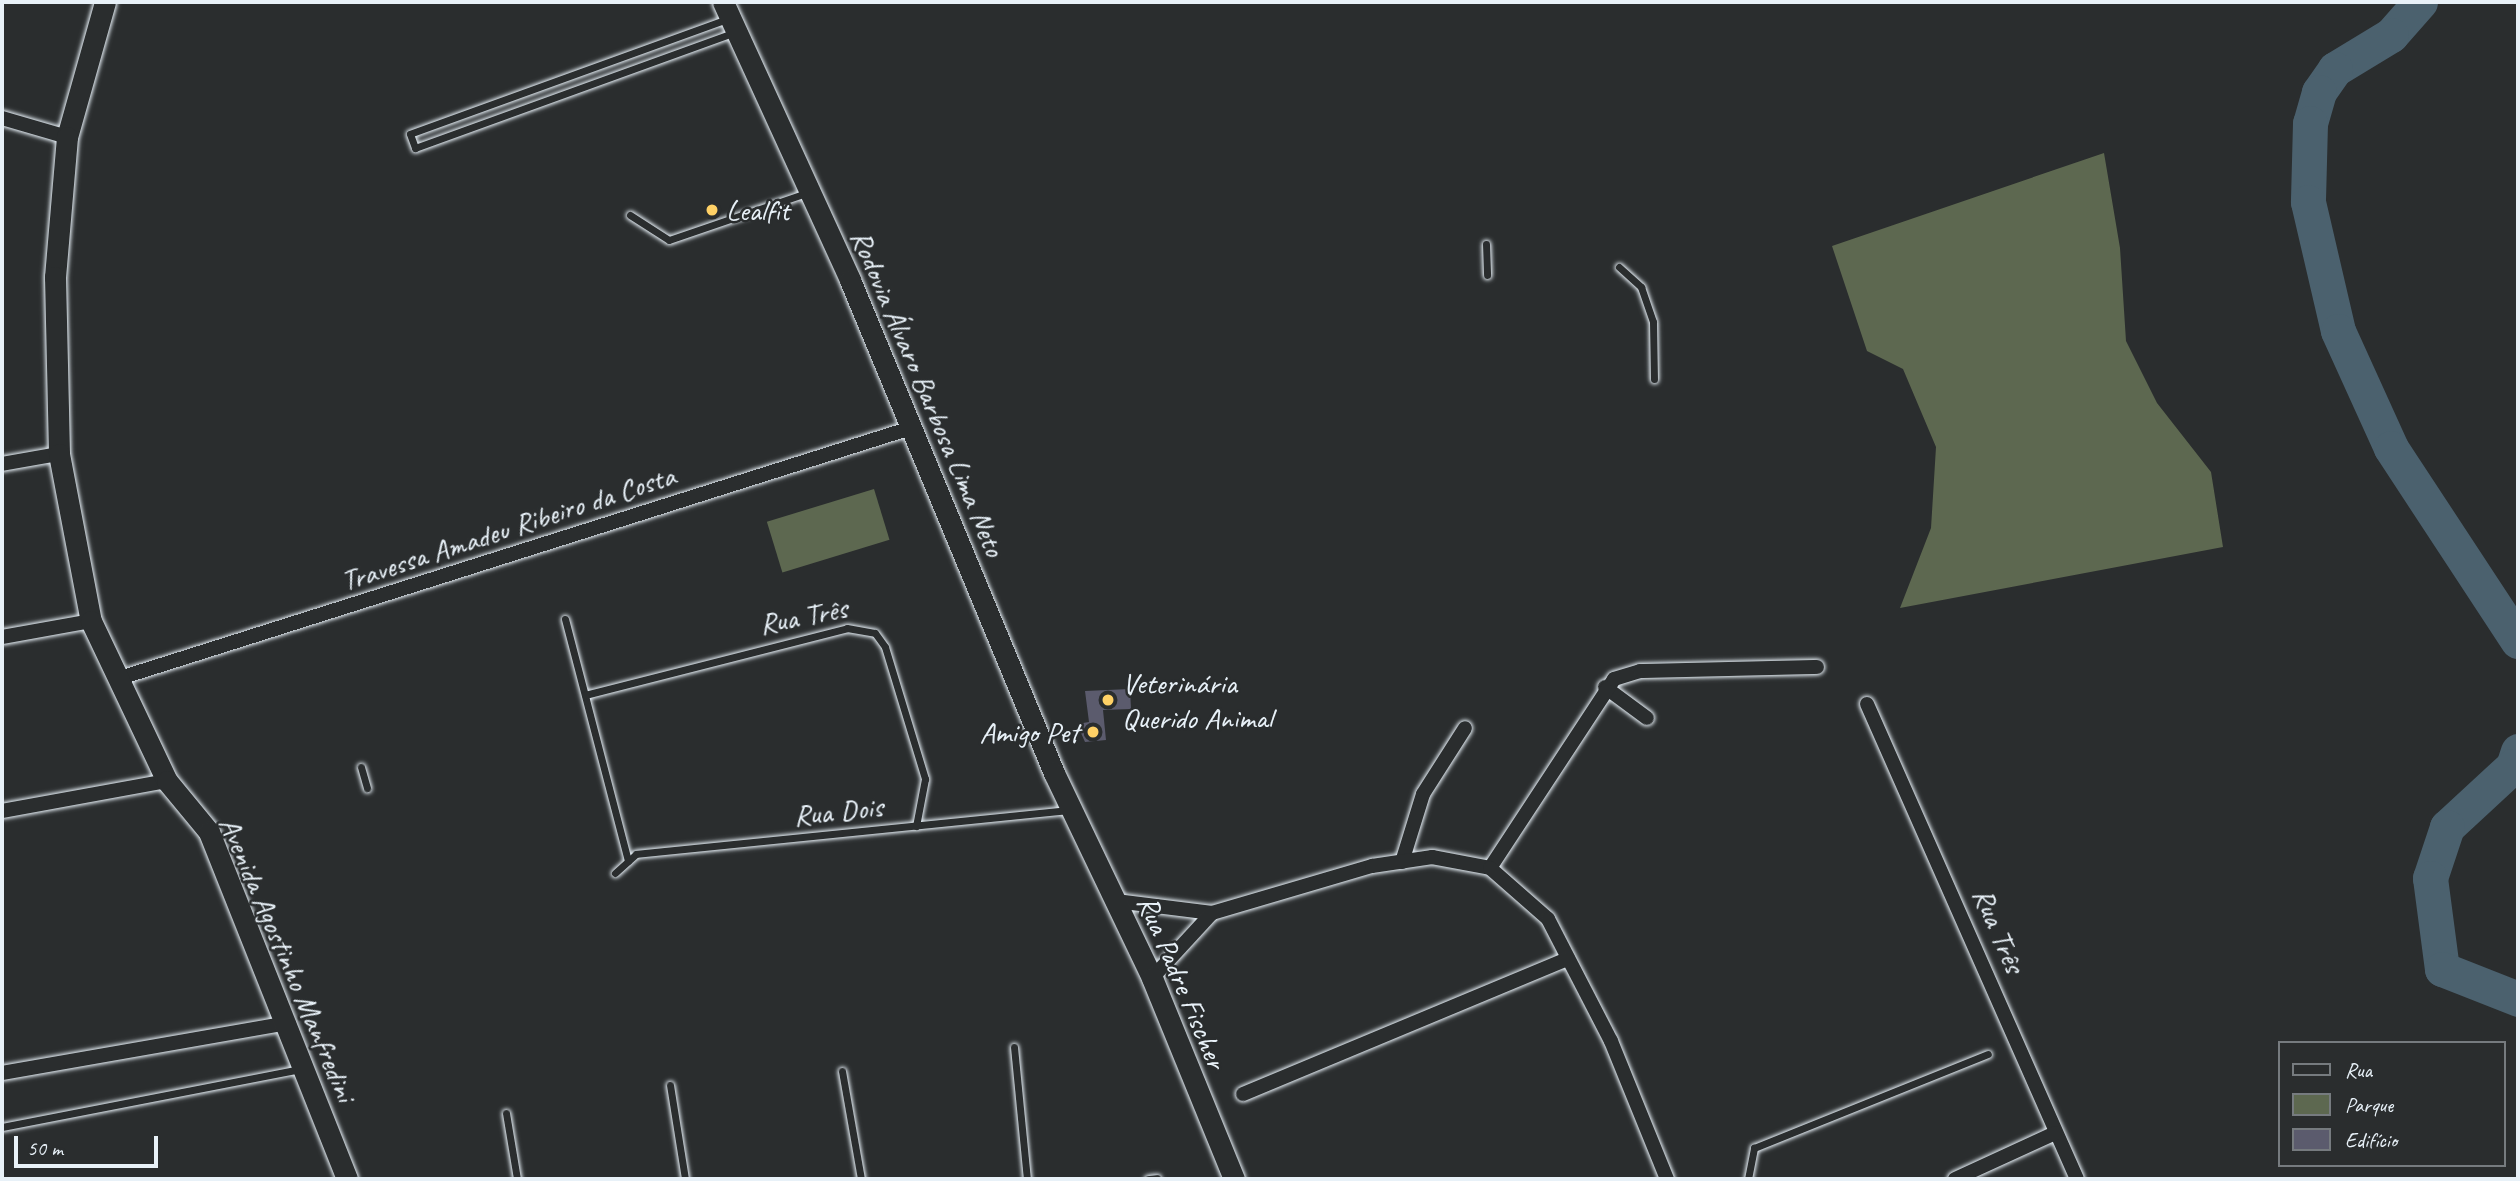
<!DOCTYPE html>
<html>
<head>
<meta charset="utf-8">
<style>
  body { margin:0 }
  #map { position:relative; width:2520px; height:1181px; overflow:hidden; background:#2a2d2e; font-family:Caveat,sans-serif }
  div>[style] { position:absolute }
  .green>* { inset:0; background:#5d6850; transform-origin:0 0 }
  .river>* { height:35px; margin:-17.5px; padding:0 17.5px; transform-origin:17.5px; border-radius:17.5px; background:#4b616e }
  .building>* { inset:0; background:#5b5b6d }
  .roads { filter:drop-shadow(0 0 2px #e8f1f8) drop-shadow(0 0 2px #e8f1f8) }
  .lane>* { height:7px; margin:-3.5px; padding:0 3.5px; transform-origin:3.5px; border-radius:3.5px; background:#2a2d2e }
  .street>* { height:14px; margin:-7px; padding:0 7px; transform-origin:7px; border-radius:7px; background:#2a2d2e }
  .secondary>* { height:21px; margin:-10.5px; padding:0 10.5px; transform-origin:10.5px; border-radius:10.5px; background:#2a2d2e }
  .dots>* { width:19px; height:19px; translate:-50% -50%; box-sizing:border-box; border:4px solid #2a2d2e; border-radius:50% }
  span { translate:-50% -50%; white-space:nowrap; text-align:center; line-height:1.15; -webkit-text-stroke:5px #2a2d2e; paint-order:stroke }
  .poi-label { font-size:30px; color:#e8f1f8 }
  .left { translate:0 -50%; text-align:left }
  .right { translate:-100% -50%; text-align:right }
  .street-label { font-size:30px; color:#e8f1f8 }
  .frame { position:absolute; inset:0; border:4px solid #e8f1f8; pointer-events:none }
  .legend { position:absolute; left:2278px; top:1041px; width:228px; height:126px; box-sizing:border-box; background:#2a2d2e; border:2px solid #767b7f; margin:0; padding:9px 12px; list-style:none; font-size:21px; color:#e8f1f8 }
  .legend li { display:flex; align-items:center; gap:14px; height:35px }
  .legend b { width:35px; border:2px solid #767b7f }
  .scale { position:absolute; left:14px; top:1136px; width:144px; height:32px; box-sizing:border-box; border:4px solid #e8f1f8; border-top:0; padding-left:9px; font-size:21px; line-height:24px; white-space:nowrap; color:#e8f1f8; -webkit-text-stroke:5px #2a2d2e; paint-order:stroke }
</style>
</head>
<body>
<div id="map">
  <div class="green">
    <div style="clip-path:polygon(2104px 153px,2120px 248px,2126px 341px,2157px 403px,2211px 472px,2223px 547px,1900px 608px,1931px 528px,1936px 447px,1903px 369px,1867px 351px,1832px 246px)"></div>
    <div style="left:874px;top:489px;width:53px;height:112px;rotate:73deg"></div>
  </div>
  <div class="river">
    <div style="left:2420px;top:2px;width:44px;rotate:131.3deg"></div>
    <div style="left:2391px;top:35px;width:66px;rotate:148.7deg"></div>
    <div style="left:2335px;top:69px;width:28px;rotate:125deg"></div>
    <div style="left:2319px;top:92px;width:32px;rotate:106deg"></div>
    <div style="left:2310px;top:123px;width:79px;rotate:91.5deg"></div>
    <div style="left:2308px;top:202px;width:132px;rotate:76.9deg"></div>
    <div style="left:2338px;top:331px;width:128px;rotate:65.6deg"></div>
    <div style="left:2391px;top:448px;width:231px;rotate:56.7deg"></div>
    <div style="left:2518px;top:751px;width:16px;rotate:108deg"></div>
    <div style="left:2513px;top:766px;width:90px;rotate:137.3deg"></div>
    <div style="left:2447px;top:827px;width:54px;rotate:108.4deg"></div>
    <div style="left:2430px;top:878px;width:92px;rotate:82.5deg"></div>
    <div style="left:2442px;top:969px;width:82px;rotate:21.5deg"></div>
  </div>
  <div class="building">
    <div style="clip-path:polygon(1130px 689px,1131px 709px,1103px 710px,1106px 740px,1085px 742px,1077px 724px,1089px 722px,1085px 691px)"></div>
  </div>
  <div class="roads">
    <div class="lane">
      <div style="left:727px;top:19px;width:337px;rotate:160.1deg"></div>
      <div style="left:410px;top:134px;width:15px;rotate:70deg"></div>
      <div style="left:415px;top:148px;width:340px;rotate:-19.9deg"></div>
      <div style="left:630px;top:215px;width:46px;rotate:32.7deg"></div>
      <div style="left:669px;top:240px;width:145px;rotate:-18.9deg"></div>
      <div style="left:1486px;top:244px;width:31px;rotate:88deg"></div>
      <div style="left:1619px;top:267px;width:30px;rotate:42deg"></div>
      <div style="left:1641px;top:287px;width:37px;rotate:71deg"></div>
      <div style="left:1653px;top:322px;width:57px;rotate:89deg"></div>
      <div style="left:565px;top:619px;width:250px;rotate:75.4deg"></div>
      <div style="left:585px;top:695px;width:270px;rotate:-14.3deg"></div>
      <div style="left:847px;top:628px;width:28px;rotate:10deg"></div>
      <div style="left:875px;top:633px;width:17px;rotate:54deg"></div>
      <div style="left:885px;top:647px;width:138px;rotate:73.1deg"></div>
      <div style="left:925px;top:779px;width:48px;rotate:100.8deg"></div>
      <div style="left:361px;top:767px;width:22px;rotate:74deg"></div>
      <div style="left:615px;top:873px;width:28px;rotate:-42deg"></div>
      <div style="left:636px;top:854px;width:434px;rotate:-5.8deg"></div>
      <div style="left:1014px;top:1047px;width:133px;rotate:84.4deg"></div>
      <div style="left:842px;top:1071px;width:110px;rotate:80deg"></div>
      <div style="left:670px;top:1085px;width:95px;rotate:80.9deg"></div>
      <div style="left:506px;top:1113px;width:67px;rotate:80.5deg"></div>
      <div style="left:2px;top:1127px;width:304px;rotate:-11deg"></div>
      <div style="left:1148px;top:1179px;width:9px;rotate:-6deg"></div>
      <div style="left:1748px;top:1179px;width:32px;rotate:-79deg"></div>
      <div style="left:1754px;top:1148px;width:252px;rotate:-21.9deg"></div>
    </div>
    <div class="street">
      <div style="left:2px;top:118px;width:68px;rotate:16.3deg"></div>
      <div style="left:2px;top:464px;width:58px;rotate:-10deg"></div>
      <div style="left:2px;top:637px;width:90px;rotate:-10.2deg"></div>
      <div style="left:120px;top:678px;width:830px;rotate:-17.54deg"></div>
      <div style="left:1605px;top:687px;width:52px;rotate:36.4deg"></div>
      <div style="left:1867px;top:704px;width:519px;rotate:66.15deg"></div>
      <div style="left:2px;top:811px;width:168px;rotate:-10.3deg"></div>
      <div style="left:1402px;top:862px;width:71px;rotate:-72.8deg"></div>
      <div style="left:1423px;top:794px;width:78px;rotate:-57.5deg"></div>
      <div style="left:1490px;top:868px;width:226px;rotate:-56.7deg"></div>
      <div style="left:1614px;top:679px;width:27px;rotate:-17deg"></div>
      <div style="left:1640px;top:671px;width:177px;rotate:-1.3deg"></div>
      <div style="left:1116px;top:901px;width:97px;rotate:7.1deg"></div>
      <div style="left:1212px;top:913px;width:167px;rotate:-16.4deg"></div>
      <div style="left:1372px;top:866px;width:61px;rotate:-8.5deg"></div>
      <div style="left:1432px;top:857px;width:59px;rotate:10.7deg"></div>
      <div style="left:1490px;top:868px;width:77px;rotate:41.3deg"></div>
      <div style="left:1548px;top:919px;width:137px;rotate:62.7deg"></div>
      <div style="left:1611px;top:1041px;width:149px;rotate:67.9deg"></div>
      <div style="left:1152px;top:978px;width:88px;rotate:-47.3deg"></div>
      <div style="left:2px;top:1073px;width:291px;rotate:-9.9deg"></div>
      <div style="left:1243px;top:1094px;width:352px;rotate:-22.6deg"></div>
      <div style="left:1955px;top:1179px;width:110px;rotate:-24.7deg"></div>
    </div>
    <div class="secondary">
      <div style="left:105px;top:2px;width:140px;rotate:105.7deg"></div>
      <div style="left:67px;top:137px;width:141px;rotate:94.9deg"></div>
      <div style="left:55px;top:277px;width:177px;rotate:88.7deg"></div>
      <div style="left:59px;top:454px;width:170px;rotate:79.2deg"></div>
      <div style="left:91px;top:621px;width:177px;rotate:64.6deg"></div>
      <div style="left:167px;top:781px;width:66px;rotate:50.5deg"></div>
      <div style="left:209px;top:832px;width:373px;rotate:68.3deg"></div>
      <div style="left:723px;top:2px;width:306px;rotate:65.4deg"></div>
      <div style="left:850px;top:280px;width:534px;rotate:67.52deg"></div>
      <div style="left:1054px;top:773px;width:227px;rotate:64.4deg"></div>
      <div style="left:1152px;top:978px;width:217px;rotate:67.8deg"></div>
    </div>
  </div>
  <div class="dots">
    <div style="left:712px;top:210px;background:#ffd166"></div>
    <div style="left:1108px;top:700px;background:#ffd166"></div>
    <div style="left:1093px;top:732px;background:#ffd166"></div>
  </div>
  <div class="poi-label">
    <span class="left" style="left:726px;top:210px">Lealfit</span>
    <span class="left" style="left:1122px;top:700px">Veterinária<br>Querido Animal</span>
    <span class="right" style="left:1079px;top:732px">Amigo Pet</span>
  </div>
  <div class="street-label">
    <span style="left:928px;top:393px;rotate:67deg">Rodovia Álvaro Barbosa Lima Neto</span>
    <span style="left:508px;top:528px;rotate:-18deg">Travessa Amadeu Ribeiro da Costa</span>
    <span style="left:803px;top:616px;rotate:-11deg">Rua Três</span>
    <span style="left:838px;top:811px;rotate:-6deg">Rua Dois</span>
    <span style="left:1999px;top:930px;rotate:67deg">Rua Três</span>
    <span style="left:288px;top:959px;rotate:67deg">Avenida Agostinho Manfredini</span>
    <span style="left:1182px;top:982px;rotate:67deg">Rua Padre Fischer</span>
  </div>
  <div class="frame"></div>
  <ul class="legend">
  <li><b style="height:9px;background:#2a2d2e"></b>Rua</li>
  <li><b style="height:19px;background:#5d6850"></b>Parque</li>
  <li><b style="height:19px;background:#5b5b6d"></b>Edifício</li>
  </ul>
  <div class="scale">50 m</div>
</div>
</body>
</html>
